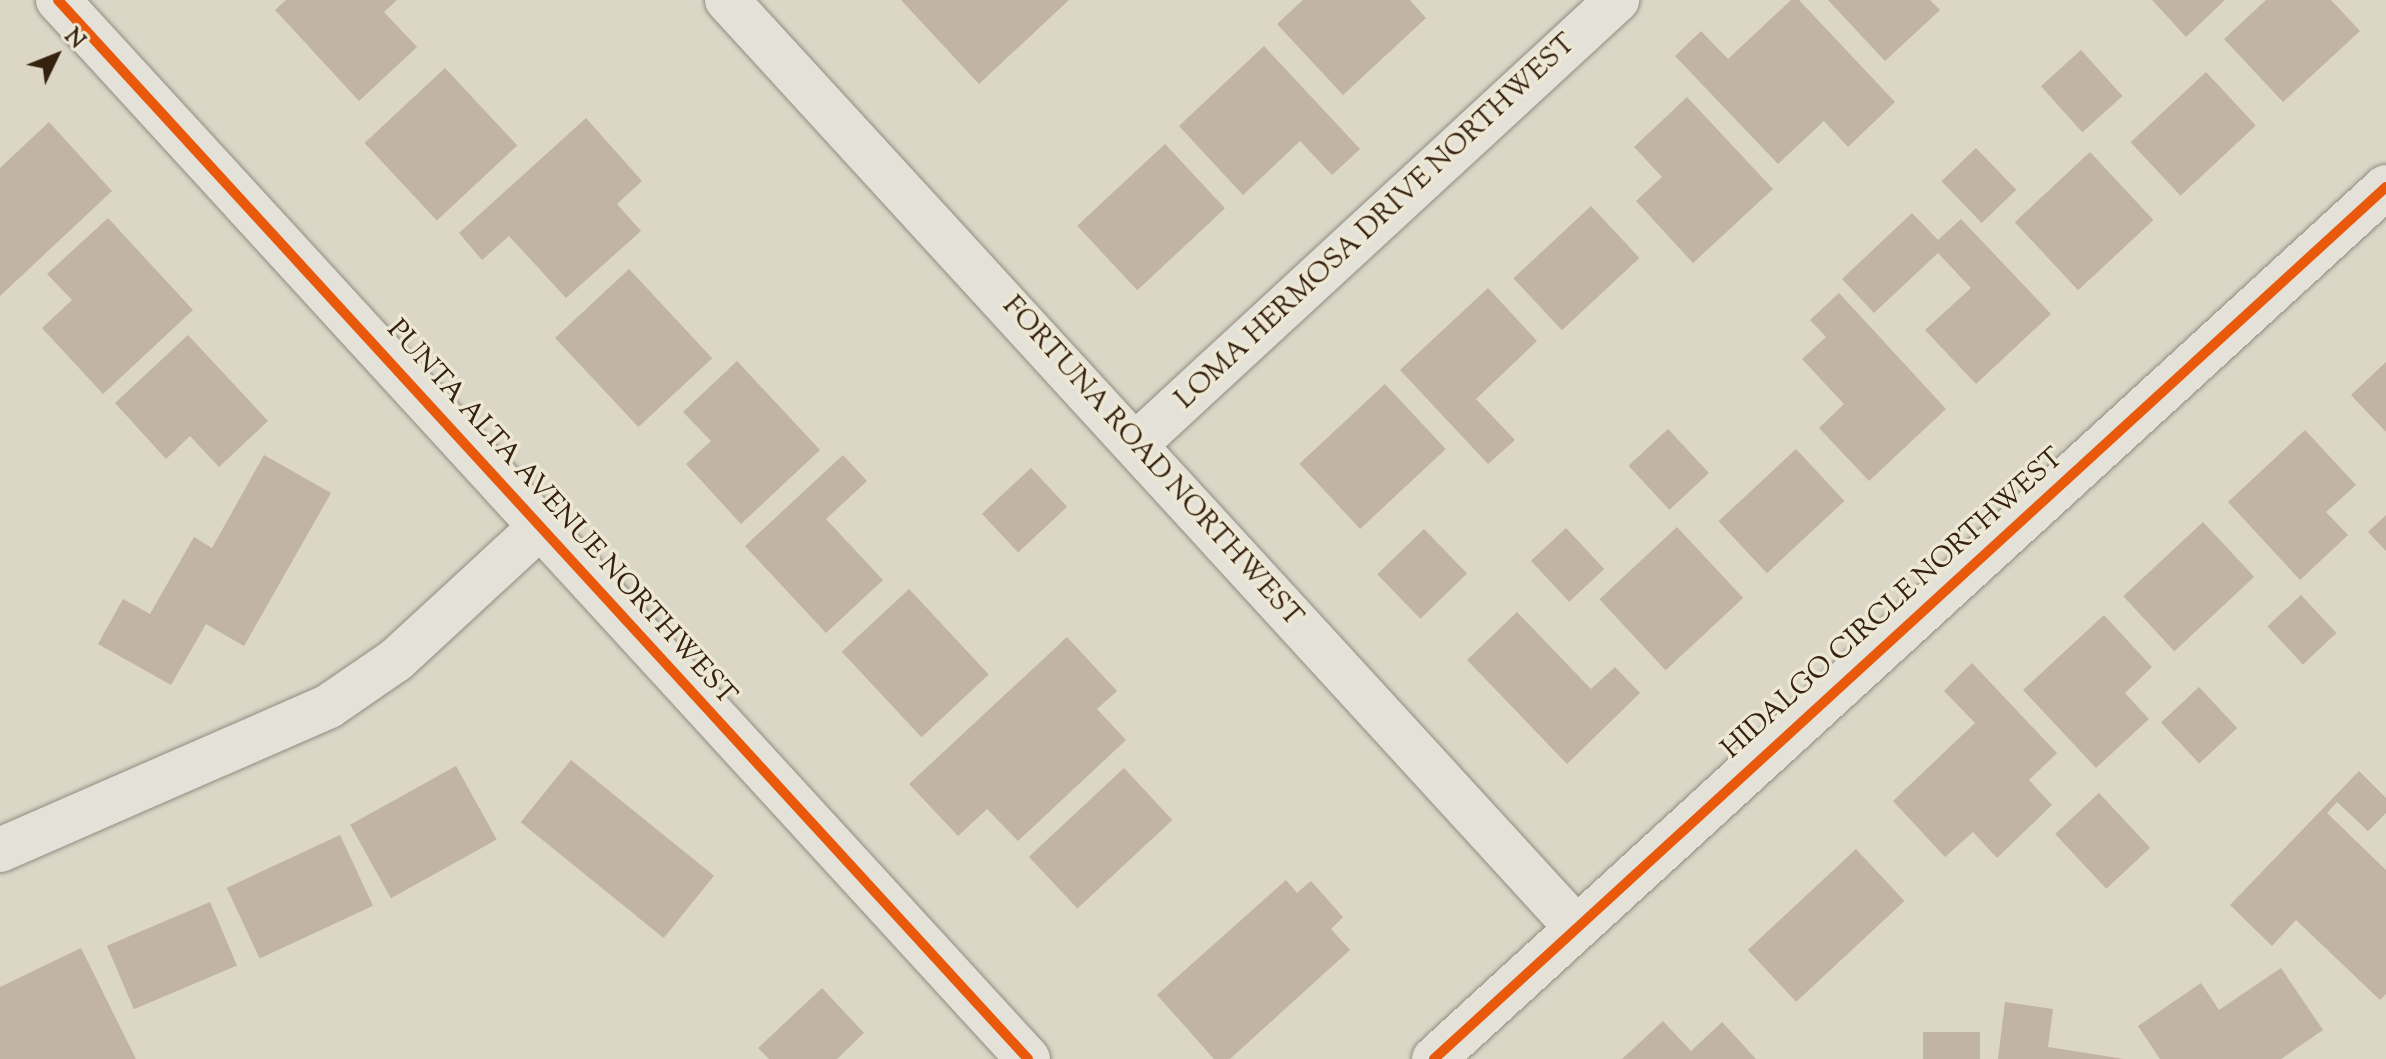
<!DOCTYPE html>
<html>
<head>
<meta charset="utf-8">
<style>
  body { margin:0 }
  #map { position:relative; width:2386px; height:1059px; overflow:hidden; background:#dbd6c6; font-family:"Sorts Mill Goudy",serif }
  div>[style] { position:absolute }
  .building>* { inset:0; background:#c1b3a5; transform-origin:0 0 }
  .roads { filter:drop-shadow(0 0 2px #918c81) drop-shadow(0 0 2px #918c81) }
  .minor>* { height:44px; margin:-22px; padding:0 22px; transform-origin:22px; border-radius:22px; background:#e4e1d9 }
  .tertiary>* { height:44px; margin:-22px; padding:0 22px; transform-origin:22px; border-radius:22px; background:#e4e1d9 }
  .cycleway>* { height:10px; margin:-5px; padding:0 5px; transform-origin:5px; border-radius:5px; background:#e8590c }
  span { translate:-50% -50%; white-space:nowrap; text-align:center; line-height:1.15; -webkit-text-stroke:7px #ede8d4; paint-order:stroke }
  .street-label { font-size:28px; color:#362010 }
  .north { position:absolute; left:16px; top:16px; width:80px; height:80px; -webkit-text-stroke:6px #ede8d4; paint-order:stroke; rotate:47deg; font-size:22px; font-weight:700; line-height:32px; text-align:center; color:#362010 }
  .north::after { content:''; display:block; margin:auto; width:28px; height:36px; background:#362010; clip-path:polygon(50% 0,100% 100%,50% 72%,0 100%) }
</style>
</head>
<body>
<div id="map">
  <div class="building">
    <div style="clip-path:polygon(286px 0,397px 0,384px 12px,417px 47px,359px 101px,275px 10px)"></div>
    <div style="clip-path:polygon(901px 0,1069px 0,979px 84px)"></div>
    <div style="clip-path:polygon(1303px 0,1410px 0,1426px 18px,1343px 95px,1277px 24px)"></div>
    <div style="clip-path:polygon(1791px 0,1799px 0,1895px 102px,1848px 147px,1824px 121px,1778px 164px,1675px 56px,1701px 31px,1728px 59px)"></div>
    <div style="clip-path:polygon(1828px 0,1930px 0,1940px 10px,1885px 61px)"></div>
    <div style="clip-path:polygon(2152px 0,2225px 0,2186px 37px)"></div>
    <div style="clip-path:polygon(2266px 0,2331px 0,2360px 31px,2283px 102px,2224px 39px)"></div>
    <div style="clip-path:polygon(1264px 46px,1360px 149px,1332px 175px,1300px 141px,1243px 195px,1179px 126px)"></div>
    <div style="left:2081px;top:50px;width:62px;height:54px;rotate:48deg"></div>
    <div style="left:445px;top:68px;width:106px;height:110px;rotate:47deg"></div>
    <div style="left:2206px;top:72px;width:73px;height:103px;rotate:47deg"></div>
    <div style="clip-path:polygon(1687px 97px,1773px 189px,1693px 263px,1636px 201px,1662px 177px,1634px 147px)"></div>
    <div style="clip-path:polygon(586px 118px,642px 181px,617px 204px,641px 231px,566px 298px,509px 236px,482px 260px,459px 233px)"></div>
    <div style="clip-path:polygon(49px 122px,112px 191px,0 296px,0 168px)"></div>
    <div style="left:1165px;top:144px;width:88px;height:120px;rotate:47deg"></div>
    <div style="left:1976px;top:148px;width:58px;height:48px;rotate:46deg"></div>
    <div style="left:2090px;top:152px;width:93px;height:103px;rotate:47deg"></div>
    <div style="left:1591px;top:206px;width:71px;height:106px;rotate:47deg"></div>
    <div style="clip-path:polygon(1912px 213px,1938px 240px,1961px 219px,2051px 314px,1976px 384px,1925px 330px,1971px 288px,1938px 253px,1874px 313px,1842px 279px)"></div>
    <div style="clip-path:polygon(108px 218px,193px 310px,103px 394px,42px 328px,72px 300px,47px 274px)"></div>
    <div style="left:629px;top:269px;width:122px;height:101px;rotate:47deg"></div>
    <div style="clip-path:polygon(1488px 288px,1537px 341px,1476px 399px,1515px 440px,1488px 464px,1400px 370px)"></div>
    <div style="clip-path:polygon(1839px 293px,1946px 409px,1869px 481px,1819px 428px,1844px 404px,1802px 359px,1826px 337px,1810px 320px)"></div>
    <div style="clip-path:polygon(188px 335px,268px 421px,219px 467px,190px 436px,166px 459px,115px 403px)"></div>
    <div style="clip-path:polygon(737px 361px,820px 450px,741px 524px,686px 464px,711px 441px,683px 412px)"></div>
    <div style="clip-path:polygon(2386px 362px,2386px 432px,2351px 395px)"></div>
    <div style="left:1385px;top:384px;width:89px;height:117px;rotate:47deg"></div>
    <div style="left:1668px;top:429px;width:60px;height:54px;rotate:47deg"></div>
    <div style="clip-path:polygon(2305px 430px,2356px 485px,2326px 512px,2348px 535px,2300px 580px,2228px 502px)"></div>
    <div style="left:1796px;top:449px;width:71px;height:106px;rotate:47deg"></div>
    <div style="clip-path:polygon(264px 455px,331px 493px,244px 646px,206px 624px,171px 685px,98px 644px,123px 599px,150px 614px,194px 537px,212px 548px)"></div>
    <div style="clip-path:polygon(843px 455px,867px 481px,826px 519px,883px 580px,826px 633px,745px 546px)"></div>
    <div style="left:1031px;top:468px;width:53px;height:67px;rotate:47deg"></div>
    <div style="clip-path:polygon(2386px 515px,2386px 551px,2368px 532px)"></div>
    <div style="left:2203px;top:522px;width:75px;height:109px;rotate:47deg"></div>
    <div style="left:1677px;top:527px;width:97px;height:106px;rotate:47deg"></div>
    <div style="left:1566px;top:528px;width:56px;height:48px;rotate:47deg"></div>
    <div style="left:1424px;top:529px;width:62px;height:65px;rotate:46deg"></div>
    <div style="left:909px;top:589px;width:117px;height:92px;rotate:47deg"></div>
    <div style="left:2301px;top:595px;width:52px;height:46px;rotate:47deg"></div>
    <div style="clip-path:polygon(1517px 612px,1591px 689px,1615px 667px,1640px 693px,1567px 764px,1467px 660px)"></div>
    <div style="clip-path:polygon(2104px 615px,2152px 667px,2125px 693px,2149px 719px,2096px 768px,2023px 690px)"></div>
    <div style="clip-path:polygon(1067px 637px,1117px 691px,1097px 709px,1126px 740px,1018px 841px,987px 809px,958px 836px,909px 784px)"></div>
    <div style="clip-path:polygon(1972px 663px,2057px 753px,2029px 780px,2052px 805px,1997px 858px,1973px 832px,1945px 857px,1893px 801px,1975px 723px,1944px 691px)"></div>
    <div style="left:2199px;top:687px;width:56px;height:52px;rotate:47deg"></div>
    <div style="left:571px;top:760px;width:184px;height:80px;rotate:39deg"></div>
    <div style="left:456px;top:766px;width:84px;height:121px;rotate:61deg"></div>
    <div style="left:1124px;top:768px;width:71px;height:130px;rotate:47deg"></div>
    <div style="clip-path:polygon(2359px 771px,2386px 798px,2386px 813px,2368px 831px,2337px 802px,2327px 813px,2386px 870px,2386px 994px,2380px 1000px,2296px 920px,2272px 946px,2230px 905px)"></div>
    <div style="left:2099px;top:793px;width:75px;height:60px;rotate:47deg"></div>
    <div style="left:340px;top:835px;width:78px;height:125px;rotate:65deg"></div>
    <div style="left:1856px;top:849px;width:71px;height:148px;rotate:47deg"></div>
    <div style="clip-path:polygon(1286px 880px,1297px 893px,1311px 881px,1343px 917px,1331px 929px,1350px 950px,1230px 1059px,1214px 1059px,1157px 995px)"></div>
    <div style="left:210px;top:902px;width:69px;height:112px;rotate:67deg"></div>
    <div style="clip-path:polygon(81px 948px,136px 1059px,0 1059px,0 987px)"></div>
    <div style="clip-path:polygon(2281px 968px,2323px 1030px,2281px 1059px,2160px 1059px,2138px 1026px,2201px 983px,2219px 1010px)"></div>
    <div style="clip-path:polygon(822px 988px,864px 1033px,837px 1059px,769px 1059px,758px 1048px)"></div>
    <div style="clip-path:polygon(2005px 1002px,2053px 1009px,2048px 1047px,2124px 1059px,1998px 1059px)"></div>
    <div style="clip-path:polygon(1663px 1021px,1691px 1051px,1722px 1022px,1756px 1059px,1622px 1059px)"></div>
    <div style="left:1923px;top:1032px;width:57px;height:27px"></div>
  </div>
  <div class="roads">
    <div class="minor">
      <div style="left:58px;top:0;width:1436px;rotate:47.51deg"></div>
      <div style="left:1136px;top:444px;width:655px;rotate:-42.71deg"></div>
      <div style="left:0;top:850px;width:359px;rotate:-23.6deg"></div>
      <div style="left:329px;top:706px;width:81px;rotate:-34.5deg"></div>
      <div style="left:396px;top:660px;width:197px;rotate:-42.7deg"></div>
    </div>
    <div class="tertiary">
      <div style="left:727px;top:0;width:1256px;rotate:47.52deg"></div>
      <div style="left:1434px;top:1059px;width:1291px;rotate:-42.49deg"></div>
    </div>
  </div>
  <div class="cycleway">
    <div style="left:58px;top:0;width:1436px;rotate:47.51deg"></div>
    <div style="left:1434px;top:1059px;width:1291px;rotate:-42.49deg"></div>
  </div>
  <div class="street-label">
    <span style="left:1376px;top:222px;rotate:-43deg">LOMA HERMOSA DRIVE NORTHWEST</span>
    <span style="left:1152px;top:462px;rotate:48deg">FORTUNA ROAD NORTHWEST</span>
    <span style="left:561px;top:513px;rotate:48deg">PUNTA ALTA AVENUE NORTHWEST</span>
    <span style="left:1893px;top:604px;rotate:-42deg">HIDALGO CIRCLE NORTHWEST</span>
  </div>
  <div class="north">N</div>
</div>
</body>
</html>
